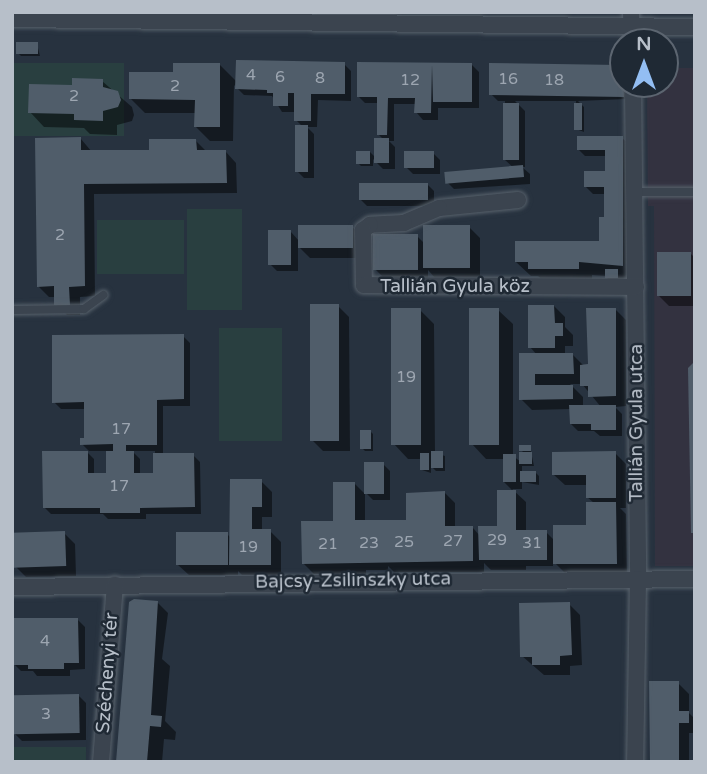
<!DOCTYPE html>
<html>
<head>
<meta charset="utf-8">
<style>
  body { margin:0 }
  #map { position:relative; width:707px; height:774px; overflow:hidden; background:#27323f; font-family:"Varela Round",sans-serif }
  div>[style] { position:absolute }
  .medical>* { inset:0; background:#333240 }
  .green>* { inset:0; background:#293f40; transform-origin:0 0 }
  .shadow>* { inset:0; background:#0007 }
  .building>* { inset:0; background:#505d6a; transform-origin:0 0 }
  .roads { filter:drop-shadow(0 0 2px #58626c) drop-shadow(0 0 2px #58626c) }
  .lane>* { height:8px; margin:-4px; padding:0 4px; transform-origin:4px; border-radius:4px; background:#3b444f }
  .street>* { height:16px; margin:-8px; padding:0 8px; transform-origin:8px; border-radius:8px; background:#3b444f }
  span { translate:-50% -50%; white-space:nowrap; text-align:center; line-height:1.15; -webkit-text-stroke:5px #1f2934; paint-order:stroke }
  .number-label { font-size:16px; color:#9da6b1 }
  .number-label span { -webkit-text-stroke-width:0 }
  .street-label { font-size:19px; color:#b7bfc9 }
  .frame { position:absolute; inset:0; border:14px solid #b7bfc9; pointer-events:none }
  .north { position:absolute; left:609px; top:28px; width:70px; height:70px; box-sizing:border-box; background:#1f2934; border:2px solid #5c6570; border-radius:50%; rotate:0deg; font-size:19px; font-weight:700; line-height:28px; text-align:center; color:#b7bfc9 }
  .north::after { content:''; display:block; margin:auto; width:24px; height:32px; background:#93bef3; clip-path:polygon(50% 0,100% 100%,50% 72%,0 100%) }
</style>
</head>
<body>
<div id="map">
  <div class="medical">
    <div style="clip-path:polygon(665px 68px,695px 68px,695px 566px,655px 566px,654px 206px,648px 206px,647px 84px,665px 84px)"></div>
  </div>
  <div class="green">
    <div style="left:12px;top:63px;width:112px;height:73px"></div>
    <div style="left:187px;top:209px;width:55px;height:101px"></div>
    <div style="left:97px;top:220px;width:87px;height:54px"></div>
    <div style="left:219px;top:328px;width:63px;height:113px"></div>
    <div style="left:12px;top:747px;width:74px;height:15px"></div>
  </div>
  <div class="shadow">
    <div style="clip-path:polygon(147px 12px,220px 12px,220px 18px,152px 17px)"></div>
    <div style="clip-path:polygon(37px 44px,40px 56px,21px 56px,18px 53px)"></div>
    <div style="clip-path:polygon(344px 64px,351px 71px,351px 101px,318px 100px,317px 127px,307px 127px,314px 134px,314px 178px,304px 178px,297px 171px,303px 127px,296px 120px,296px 112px,282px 112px,272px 96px,244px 95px,234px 85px,233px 141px,210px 141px,196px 127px,196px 113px,145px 113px,131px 99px,174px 74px,220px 65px,237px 82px)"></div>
    <div style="clip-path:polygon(359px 64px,472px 65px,479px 72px,479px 108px,438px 108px,438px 120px,423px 120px,416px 112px,416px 104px,394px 104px,394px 141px,389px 141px,395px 147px,395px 169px,383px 169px,373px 159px,373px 166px,361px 166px,358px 163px,370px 152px,376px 158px,384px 140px,378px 134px,379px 103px,365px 103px,358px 96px)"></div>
    <div style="clip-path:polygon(102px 81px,132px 107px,134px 115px,132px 121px,117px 125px,117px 135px,90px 134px,84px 128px,44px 127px,30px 112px,74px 87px)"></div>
    <div style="clip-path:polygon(626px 84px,626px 99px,578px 101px,584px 107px,584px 132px,576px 129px,576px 101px,515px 101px,525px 111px,525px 167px,522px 167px,530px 174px,530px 184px,454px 189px,447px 182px,514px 168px,505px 160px,505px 101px,498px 101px,491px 94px)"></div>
    <div style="clip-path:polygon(622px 138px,630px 145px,629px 223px,626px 223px,637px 233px,636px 279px,609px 280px,605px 276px,592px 275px,592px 283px,545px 282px,538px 276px,531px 276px,516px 262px,600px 243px,609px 219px,606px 194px,593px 194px,586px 187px,607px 173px,607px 156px,585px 156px,578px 149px)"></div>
    <div style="clip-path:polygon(81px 139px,92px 152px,150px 151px,196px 141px,207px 152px,226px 152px,236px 163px,237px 193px,94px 194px,95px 296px,80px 297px,80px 315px,67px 315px,56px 304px,56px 297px,49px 297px,38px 286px)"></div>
    <div style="clip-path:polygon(433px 153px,440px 160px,440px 174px,413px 174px,406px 167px)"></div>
    <div style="clip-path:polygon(427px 184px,434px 191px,434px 206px,367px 206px,360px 199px)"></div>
    <div style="clip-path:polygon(352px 227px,363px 237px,364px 258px,310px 258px,298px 246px,298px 271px,277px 271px,270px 264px,291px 232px,299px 241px)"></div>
    <div style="clip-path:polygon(469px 227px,480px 238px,480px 278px,435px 278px,428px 270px,428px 280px,386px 280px,375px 269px,417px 236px,424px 243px)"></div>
    <div style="clip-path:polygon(690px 253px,695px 258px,695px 306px,669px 306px,658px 295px)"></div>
    <div style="clip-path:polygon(338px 306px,349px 317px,350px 451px,323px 451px,312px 440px)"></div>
    <div style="clip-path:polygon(evenodd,554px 306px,565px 317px,565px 327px,573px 335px,573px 346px,565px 346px,565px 355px,573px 355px,584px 366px,590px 366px,615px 309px,626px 320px,626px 406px,615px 407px,622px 414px,622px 436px,600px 436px,594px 431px,578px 431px,571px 424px,571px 409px,532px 410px,521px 399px,537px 355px,530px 347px,554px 306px,570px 384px,582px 384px,601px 407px,583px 407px,583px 397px,570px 384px)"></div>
    <div style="clip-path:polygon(420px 310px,434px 324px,435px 453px,445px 456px,445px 471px,436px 471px,431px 466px,431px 473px,422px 470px,422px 459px,408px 459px,394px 444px)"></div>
    <div style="clip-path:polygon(498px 310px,513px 324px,513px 456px,521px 462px,525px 454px,521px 450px,530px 447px,534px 466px,522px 466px,522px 473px,536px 473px,539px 476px,539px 485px,522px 482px,522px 489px,512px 489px,526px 502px,526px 532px,546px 532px,555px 541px,587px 527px,594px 503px,587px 497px,587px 485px,565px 485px,554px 475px,615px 453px,626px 464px,626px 508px,620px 508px,626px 514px,627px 574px,566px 574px,553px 561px,553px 566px,526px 566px,526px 570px,491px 570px,484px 563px,484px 572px,394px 572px,388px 566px,388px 570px,366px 570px,366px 574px,314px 574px,303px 563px,334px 523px,354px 483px,365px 494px,365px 522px,408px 522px,444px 492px,455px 503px,455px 528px,473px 528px,480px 536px,499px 527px,514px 492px,504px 482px,504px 459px,486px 459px,472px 444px)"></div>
    <div style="clip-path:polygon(evenodd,183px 336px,190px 343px,190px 406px,163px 406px,163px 455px,193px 455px,200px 462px,201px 514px,146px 514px,146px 519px,108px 519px,103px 514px,51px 514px,44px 507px,87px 452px,94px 459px,94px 475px,108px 475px,108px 451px,89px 451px,82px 444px,86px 440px,86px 409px,61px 409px,54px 402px,183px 336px,132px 451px,155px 451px,155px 474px,140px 474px,140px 459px,132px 451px)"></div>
    <div style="clip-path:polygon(370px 431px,373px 434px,373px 451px,365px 451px,362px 448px)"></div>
    <div style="clip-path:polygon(383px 464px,390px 471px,390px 500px,373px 500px,366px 493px)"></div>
    <div style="clip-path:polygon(261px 481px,272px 492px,272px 517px,262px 517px,262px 531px,270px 531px,281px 542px,281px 575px,242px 575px,238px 571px,238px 575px,189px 575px,178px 565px,227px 534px,231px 538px)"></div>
    <div style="clip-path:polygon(64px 533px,75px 544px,76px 576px,26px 577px,15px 566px)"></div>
    <div style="clip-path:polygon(157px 602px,168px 613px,162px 659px,170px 666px,165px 721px,176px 732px,175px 740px,164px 739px,162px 762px,118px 762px)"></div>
    <div style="clip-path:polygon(569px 604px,580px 615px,582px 665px,570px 666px,570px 675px,544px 675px,522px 656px)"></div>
    <div style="clip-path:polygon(78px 620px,85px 627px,85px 669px,70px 670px,70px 676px,37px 676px,33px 671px,21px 671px,14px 664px)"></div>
    <div style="clip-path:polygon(678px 683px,689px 694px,689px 713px,695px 719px,695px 733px,689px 733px,689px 762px,651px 762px)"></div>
    <div style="clip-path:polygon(79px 696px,86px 703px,86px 740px,22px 741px,15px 734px)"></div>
  </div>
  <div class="building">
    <div style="left:16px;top:42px;width:22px;height:12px"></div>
    <div style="clip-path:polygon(236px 60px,345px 62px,345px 94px,311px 94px,311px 121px,294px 121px,294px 93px,288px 93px,288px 106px,273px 106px,273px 93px,267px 93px,267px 90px,235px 89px)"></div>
    <div style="clip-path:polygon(357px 62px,472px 63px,472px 102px,433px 102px,432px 65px,431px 113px,414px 113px,415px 98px,388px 98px,387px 135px,377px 135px,377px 97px,357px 97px)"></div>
    <div style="clip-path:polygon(173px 63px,220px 63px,220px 127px,194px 127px,195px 100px,129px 99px,129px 72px,173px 72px)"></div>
    <div style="clip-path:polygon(489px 63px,619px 65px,623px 69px,624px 97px,489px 95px)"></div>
    <div style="clip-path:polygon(72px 78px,103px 79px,103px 87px,118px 91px,121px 100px,118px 107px,103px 111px,103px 121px,74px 120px,74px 114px,28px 113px,29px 84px,72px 85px)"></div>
    <div style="left:503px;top:103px;width:16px;height:57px"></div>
    <div style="left:574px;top:103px;width:8px;height:27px"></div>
    <div style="left:295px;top:125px;width:13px;height:47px"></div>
    <div style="clip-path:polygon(577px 136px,623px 136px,623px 266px,579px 262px,579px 269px,528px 269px,528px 262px,515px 262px,515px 241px,599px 241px,599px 217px,604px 217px,604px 187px,584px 187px,584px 171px,605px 171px,605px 150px,577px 150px)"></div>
    <div style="clip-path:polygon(81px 137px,81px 150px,149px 150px,149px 139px,196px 139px,197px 150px,226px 150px,227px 183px,84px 184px,85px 286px,69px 287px,70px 305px,54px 305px,54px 286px,37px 287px,35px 138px)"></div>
    <div style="left:374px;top:138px;width:15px;height:25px"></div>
    <div style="left:356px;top:151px;width:14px;height:13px"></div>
    <div style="left:434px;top:151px;width:17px;height:30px;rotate:90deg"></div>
    <div style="left:523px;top:165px;width:12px;height:79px;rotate:85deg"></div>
    <div style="left:359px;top:183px;width:69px;height:17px"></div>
    <div style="left:298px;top:225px;width:55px;height:23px"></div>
    <div style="left:423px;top:225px;width:47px;height:43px"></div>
    <div style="left:268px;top:230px;width:23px;height:35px"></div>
    <div style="left:373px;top:234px;width:45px;height:36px"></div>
    <div style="left:657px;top:252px;width:34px;height:44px"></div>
    <div style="left:605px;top:269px;width:13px;height:9px"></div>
    <div style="left:310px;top:304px;width:29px;height:137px"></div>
    <div style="clip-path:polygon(528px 305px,554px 305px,555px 323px,563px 323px,563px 336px,555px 336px,555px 348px,528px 348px)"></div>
    <div style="left:391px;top:308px;width:30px;height:137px"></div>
    <div style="left:469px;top:308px;width:30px;height:137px"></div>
    <div style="clip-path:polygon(586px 308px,616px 308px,616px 396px,588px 397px,588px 386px,580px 386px,580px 365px,588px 364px)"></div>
    <div style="clip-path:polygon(184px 334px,184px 399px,157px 400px,157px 445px,126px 445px,126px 451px,134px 451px,134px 473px,153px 473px,153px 453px,194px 453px,195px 507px,140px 508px,140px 513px,100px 513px,100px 508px,43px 508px,42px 451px,88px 451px,88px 473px,106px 473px,106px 451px,113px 451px,113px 444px,80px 445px,80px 438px,84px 438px,84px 402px,52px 403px,52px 335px)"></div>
    <div style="clip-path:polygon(519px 353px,573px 353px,574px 374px,535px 374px,535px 385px,573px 385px,573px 399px,519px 400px)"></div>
    <div style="clip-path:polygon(695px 361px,695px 533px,691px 533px,688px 368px)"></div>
    <div style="clip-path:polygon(569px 405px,616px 405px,616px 430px,591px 430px,591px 424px,570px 424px)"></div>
    <div style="left:360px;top:430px;width:11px;height:19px"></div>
    <div style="left:519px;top:445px;width:12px;height:6px"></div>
    <div style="left:431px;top:451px;width:12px;height:17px"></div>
    <div style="clip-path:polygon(616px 451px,616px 498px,586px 498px,586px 475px,552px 475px,552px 452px)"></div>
    <div style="left:532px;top:452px;width:12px;height:13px;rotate:90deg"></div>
    <div style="left:420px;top:453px;width:9px;height:17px"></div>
    <div style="left:503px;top:454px;width:13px;height:28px"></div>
    <div style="left:364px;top:462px;width:20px;height:32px"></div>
    <div style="left:520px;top:471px;width:16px;height:11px"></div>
    <div style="clip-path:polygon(230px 479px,262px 479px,262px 507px,252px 507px,252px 529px,271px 529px,271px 565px,229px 565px)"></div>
    <div style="clip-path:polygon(333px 482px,355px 482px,355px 520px,406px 520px,406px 493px,445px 491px,445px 526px,473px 526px,473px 561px,302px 564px,301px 521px,333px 521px)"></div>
    <div style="clip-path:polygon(497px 490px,516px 490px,516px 530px,547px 530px,547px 560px,479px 560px,478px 526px,497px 526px)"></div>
    <div style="clip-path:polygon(586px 502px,616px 502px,617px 564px,553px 564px,553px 525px,586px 525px)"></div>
    <div style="left:65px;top:531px;width:35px;height:53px;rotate:88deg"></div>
    <div style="left:176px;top:532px;width:52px;height:33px"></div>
    <div style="clip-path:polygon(134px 599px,158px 601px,151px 715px,162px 716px,161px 727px,150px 726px,147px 762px,116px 762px,129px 602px)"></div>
    <div style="clip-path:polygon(570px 602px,572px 655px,560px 656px,560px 665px,532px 665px,532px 657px,520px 657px,519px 603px)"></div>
    <div style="clip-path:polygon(12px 618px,78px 618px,79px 663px,64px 663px,64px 669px,28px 669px,28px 665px,12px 665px)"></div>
    <div style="clip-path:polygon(649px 681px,679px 681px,679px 711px,689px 711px,689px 723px,679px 723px,679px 762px,650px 762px)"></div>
    <div style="left:79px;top:694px;width:39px;height:66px;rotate:89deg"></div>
  </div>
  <div class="roads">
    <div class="lane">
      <div style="left:636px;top:192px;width:59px"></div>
      <div style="left:12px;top:310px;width:72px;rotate:-0.8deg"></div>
      <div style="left:84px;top:309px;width:24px;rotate:-36deg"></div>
    </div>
    <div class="street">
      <div style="left:631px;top:12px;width:30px;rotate:88deg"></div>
      <div style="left:12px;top:19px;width:683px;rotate:0.67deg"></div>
      <div style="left:633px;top:84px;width:495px;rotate:89.4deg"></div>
      <div style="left:638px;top:579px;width:183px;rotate:90.9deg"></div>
      <div style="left:518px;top:200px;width:79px;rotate:174.2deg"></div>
      <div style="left:439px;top:208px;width:38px;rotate:157deg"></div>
      <div style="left:404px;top:223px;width:34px;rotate:177deg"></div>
      <div style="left:370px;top:225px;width:9px;rotate:144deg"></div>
      <div style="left:363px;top:230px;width:55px;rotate:89deg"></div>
      <div style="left:364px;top:285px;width:272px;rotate:0.4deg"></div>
      <div style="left:12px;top:587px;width:683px;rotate:-0.67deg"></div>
      <div style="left:101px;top:762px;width:178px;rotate:-85.5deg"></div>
    </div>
  </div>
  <div class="number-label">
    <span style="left:251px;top:75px">4</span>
    <span style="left:280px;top:77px">6</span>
    <span style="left:320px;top:78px">8</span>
    <span style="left:508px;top:79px">16</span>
    <span style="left:410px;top:80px">12</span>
    <span style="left:554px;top:80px">18</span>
    <span style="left:175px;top:86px">2</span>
    <span style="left:74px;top:96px">2</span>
    <span style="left:60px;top:235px">2</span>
    <span style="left:406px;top:377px">19</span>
    <span style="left:121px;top:429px">17</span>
    <span style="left:119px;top:486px">17</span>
    <span style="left:497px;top:540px">29</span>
    <span style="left:453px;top:541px">27</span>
    <span style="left:404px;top:542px">25</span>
    <span style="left:369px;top:543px">23</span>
    <span style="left:532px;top:543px">31</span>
    <span style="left:328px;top:544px">21</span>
    <span style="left:248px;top:547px">19</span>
    <span style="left:45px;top:641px">4</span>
    <span style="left:46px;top:714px">3</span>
  </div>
  <div class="street-label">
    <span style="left:455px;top:287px">Tallián Gyula köz</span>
    <span style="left:637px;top:423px;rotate:-90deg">Tallián Gyula utca</span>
    <span style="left:353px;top:581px;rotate:-1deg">Bajcsy-Zsilinszky utca</span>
    <span style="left:108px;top:673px;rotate:-86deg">Széchenyi tér</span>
  </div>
  <div class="frame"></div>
  <div class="north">N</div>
</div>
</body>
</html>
